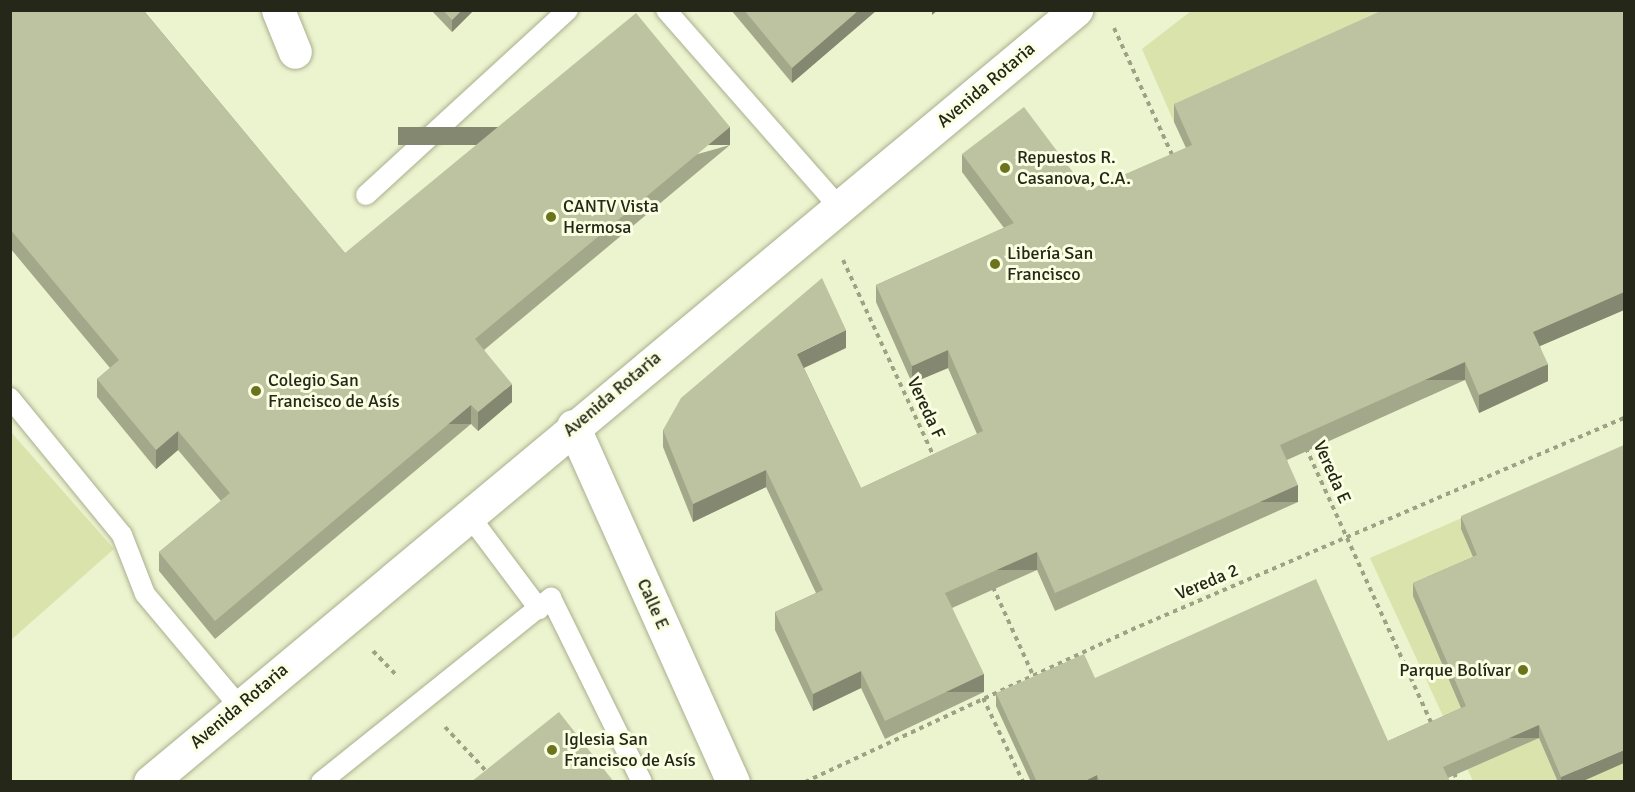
<!DOCTYPE html>
<html>
<head>
<meta charset="utf-8">
<style>
  body { margin:0 }
  #map { position:relative; width:1635px; height:792px; overflow:hidden; background:#ecf3cf; font-family:Signika,sans-serif }
  div>[style] { position:absolute }
  .green>* { inset:0; background:#dbe3ac }
  .path>* { height:4px; margin-top:-2px; transform-origin:0; background:repeating-linear-gradient(90deg,#9da286 0 4.5px,transparent 0 9px) }
  .roads { filter:drop-shadow(0 0 2px #aaaf8e) drop-shadow(0 0 2px #aaaf8e) }
  .service>* { height:20px; margin:-10px; padding:0 10px; transform-origin:10px; border-radius:10px; background:#fff }
  .minor>* { height:33px; margin:-16.5px; padding:0 16.5px; transform-origin:16.5px; border-radius:16.5px; background:#fff }
  .wall>* { inset:0; background:#a3a88a }
  .shaded-wall>* { inset:0; background:#848871; transform-origin:0 0 }
  .building>* { inset:0; background:#bdc3a1 }
  .dots>* { width:16px; height:16px; translate:-50% -50%; box-sizing:border-box; border:3px solid #faffe2; border-radius:50% }
  span { translate:-50% -50%; white-space:nowrap; text-align:center; line-height:1.15; -webkit-text-stroke:6px #faffe2; paint-order:stroke }
  .street-label { font-size:18px; color:#252719 }
  .poi-label { font-size:18px; color:#252719 }
  .left { translate:0 -50%; text-align:left }
  .right { translate:-100% -50%; text-align:right }
  .frame { position:absolute; inset:0; border:12px solid #252719; pointer-events:none }
</style>
</head>
<body>
<div id="map">
  <div class="green">
    <div style="clip-path:polygon(1191px 11px,1422px 11px,1174px 122px,1142px 49px)"></div>
    <div style="clip-path:polygon(10px 431px,114px 549px,11px 640px,10px 640px)"></div>
    <div style="clip-path:polygon(1624px 447px,1624px 781px,1473px 781px,1370px 558px)"></div>
  </div>
  <div class="path">
    <div style="left:1114px;top:28px;width:142px;rotate:65.4deg"></div>
    <div style="left:843px;top:260px;width:217px;rotate:65.2deg"></div>
    <div style="left:1306px;top:448px;width:304px;rotate:65.5deg"></div>
    <div style="left:993px;top:587px;width:97px;rotate:65.6deg"></div>
    <div style="left:373px;top:651px;width:35px;rotate:46deg"></div>
    <div style="left:983px;top:698px;width:93px;rotate:64.5deg"></div>
    <div style="left:445px;top:727px;width:62px;rotate:47deg"></div>
    <div style="left:1454px;top:773px;width:10px;rotate:66deg"></div>
    <div style="left:805px;top:782px;width:370px;rotate:-25deg"></div>
    <div style="left:1140px;top:626px;width:527px;rotate:-23.26deg"></div>
  </div>
  <div class="roads">
    <div class="service">
      <div style="left:666px;top:10px;width:262px;rotate:48.7deg"></div>
      <div style="left:366px;top:195px;width:274px;rotate:-42.5deg"></div>
      <div style="left:10px;top:398px;width:177px;rotate:50.7deg"></div>
      <div style="left:122px;top:535px;width:63px;rotate:68.7deg"></div>
      <div style="left:145px;top:594px;width:146px;rotate:50deg"></div>
      <div style="left:468px;top:514px;width:119px;rotate:53.2deg"></div>
      <div style="left:321px;top:782px;width:295px;rotate:-38.7deg"></div>
      <div style="left:551px;top:598px;width:205px;rotate:63.7deg"></div>
    </div>
    <div class="minor">
      <div style="left:278px;top:10px;width:45px;rotate:68deg"></div>
      <div style="left:573px;top:426px;width:390px;rotate:65.8deg"></div>
      <div style="left:150px;top:782px;width:1206px;rotate:-39.82deg"></div>
    </div>
  </div>
  <div class="wall">
    <div style="clip-path:polygon(10px 10px,145px 12px,345px 253px,730px 145px,484px 350px,512px 402px,478px 431px,471px 424px,215px 639px,159px 571px,159px 552px,221px 501px,178px 450px,156px 469px,97px 397px,97px 379px,110px 368px,10px 248px)"></div>
    <div style="clip-path:polygon(431px 10px,474px 10px,452px 32px)"></div>
    <div style="clip-path:polygon(731px 10px,877px 10px,792px 83px)"></div>
    <div style="clip-path:polygon(1624px 10px,1624px 310px,1540px 346px,1548px 381px,1479px 413px,1465px 380px,1287px 460px,1298px 502px,1055px 611px,1037px 570px,952px 608px,984px 692px,885px 739px,861px 688px,813px 711px,775px 630px,775px 612px,816px 593px,766px 487px,693px 522px,663px 447px,663px 430px,846px 348px,804px 368px,861px 488px,977px 434px,948px 368px,912px 383px,876px 302px,876px 285px,1004px 228px,962px 172px,962px 154px,1087px 191px,1186px 148px,1174px 122px,1174px 104px)"></div>
    <div style="clip-path:polygon(1461px 516px,1581px 782px,1558px 782px,1539px 738px,1448px 778px,1450px 782px,1031px 782px,996px 706px,996px 693px,1095px 678px,1388px 741px,1461px 708px,1413px 596px,1413px 583px,1473px 557px,1461px 529px)"></div>
  </div>
  <div class="shaded-wall">
    <div style="clip-path:polygon(462px 10px,474px 10px,452px 32px,452px 20px)"></div>
    <div style="clip-path:polygon(859px 10px,877px 10px,792px 83px,792px 68px)"></div>
    <div style="clip-path:polygon(932px 10px,938px 10px,932px 15px)"></div>
    <div style="left:730px;top:127px;width:18px;height:332px;rotate:90deg"></div>
    <div style="clip-path:polygon(1624px 292px,1624px 310px,1533px 349px,1533px 332px)"></div>
    <div style="clip-path:polygon(846px 330px,846px 348px,797px 371px,797px 354px)"></div>
    <div style="clip-path:polygon(948px 350px,948px 368px,912px 383px,912px 366px)"></div>
    <div style="left:1465px;top:362px;width:18px;height:203px;rotate:90deg"></div>
    <div style="clip-path:polygon(1548px 364px,1548px 381px,1479px 413px,1479px 395px)"></div>
    <div style="clip-path:polygon(512px 384px,512px 402px,478px 431px,478px 412px)"></div>
    <div style="left:471px;top:405px;width:19px;height:335px;rotate:90deg"></div>
    <div style="clip-path:polygon(178px 431px,178px 450px,156px 469px,156px 450px)"></div>
    <div style="clip-path:polygon(766px 470px,766px 487px,693px 522px,693px 504px)"></div>
    <div style="left:1298px;top:485px;width:17px;height:266px;rotate:90deg"></div>
    <div style="left:1037px;top:552px;width:18px;height:101px;rotate:90deg"></div>
    <div style="clip-path:polygon(861px 671px,861px 688px,813px 711px,813px 694px)"></div>
    <div style="left:984px;top:674px;width:18px;height:110px;rotate:90deg"></div>
    <div style="left:1539px;top:725px;width:13px;height:105px;rotate:90deg"></div>
    <div style="clip-path:polygon(1624px 750px,1624px 763px,1581px 782px,1561px 782px,1561px 777px)"></div>
    <div style="clip-path:polygon(1097px 775px,1097px 782px,1083px 782px)"></div>
  </div>
  <div class="building">
    <div style="clip-path:polygon(10px 10px,143px 10px,345px 253px,636px 13px,730px 127px,475px 339px,512px 384px,478px 412px,471px 405px,215px 621px,159px 552px,230px 493px,178px 431px,156px 450px,97px 379px,119px 360px,10px 229px)"></div>
    <div style="clip-path:polygon(443px 10px,462px 10px,452px 20px)"></div>
    <div style="clip-path:polygon(744px 10px,859px 10px,792px 68px)"></div>
    <div style="clip-path:polygon(1383px 10px,1624px 10px,1624px 292px,1533px 332px,1548px 364px,1479px 395px,1465px 362px,1280px 445px,1298px 485px,1105px 571px,1055px 593px,1037px 552px,945px 593px,984px 674px,885px 721px,861px 671px,813px 694px,775px 612px,823px 590px,766px 470px,693px 504px,663px 430px,681px 398px,822px 278px,846px 330px,797px 354px,861px 488px,983px 431px,948px 350px,912px 366px,876px 285px,1014px 223px,962px 154px,1024px 107px,1087px 191px,1192px 145px,1174px 104px)"></div>
    <div style="clip-path:polygon(1624px 445px,1624px 750px,1561px 777px,1539px 725px,1443px 767px,1450px 782px,1100px 782px,1097px 775px,1083px 782px,1037px 782px,996px 693px,1084px 654px,1095px 678px,1316px 579px,1388px 741px,1466px 706px,1413px 583px,1477px 555px,1461px 516px)"></div>
    <div style="clip-path:polygon(559px 712px,614px 782px,471px 782px)"></div>
  </div>
  <div class="dots">
    <div style="left:1005px;top:168px;background:#6b741d"></div>
    <div style="left:551px;top:217px;background:#6b741d"></div>
    <div style="left:995px;top:264px;background:#6b741d"></div>
    <div style="left:256px;top:391px;background:#6b741d"></div>
    <div style="left:1523px;top:670px;background:#6b741d"></div>
    <div style="left:552px;top:750px;background:#6b741d"></div>
  </div>
  <div class="street-label">
    <span style="left:986px;top:85px;rotate:-40deg">Avenida Rotaria</span>
    <span style="left:612px;top:394px;rotate:-40deg">Avenida Rotaria</span>
    <span style="left:926px;top:408px;rotate:65deg">Vereda F</span>
    <span style="left:1332px;top:472px;rotate:66deg">Vereda E</span>
    <span style="left:1207px;top:582px;rotate:-23deg">Vereda 2</span>
    <span style="left:653px;top:604px;rotate:66deg">Calle E</span>
    <span style="left:239px;top:706px;rotate:-40deg">Avenida Rotaria</span>
  </div>
  <div class="poi-label">
    <span class="left" style="left:1017px;top:168px">Repuestos R.<br>Casanova, C.A.</span>
    <span class="left" style="left:563px;top:217px">CANTV Vista<br>Hermosa</span>
    <span class="left" style="left:1007px;top:264px">Libería San<br>Francisco</span>
    <span class="left" style="left:268px;top:391px">Colegio San<br>Francisco de Asís</span>
    <span class="right" style="left:1511px;top:670px">Parque Bolívar</span>
    <span class="left" style="left:564px;top:750px">Iglesia San<br>Francisco de Asís</span>
  </div>
  <div class="frame"></div>
</div>
</body>
</html>
